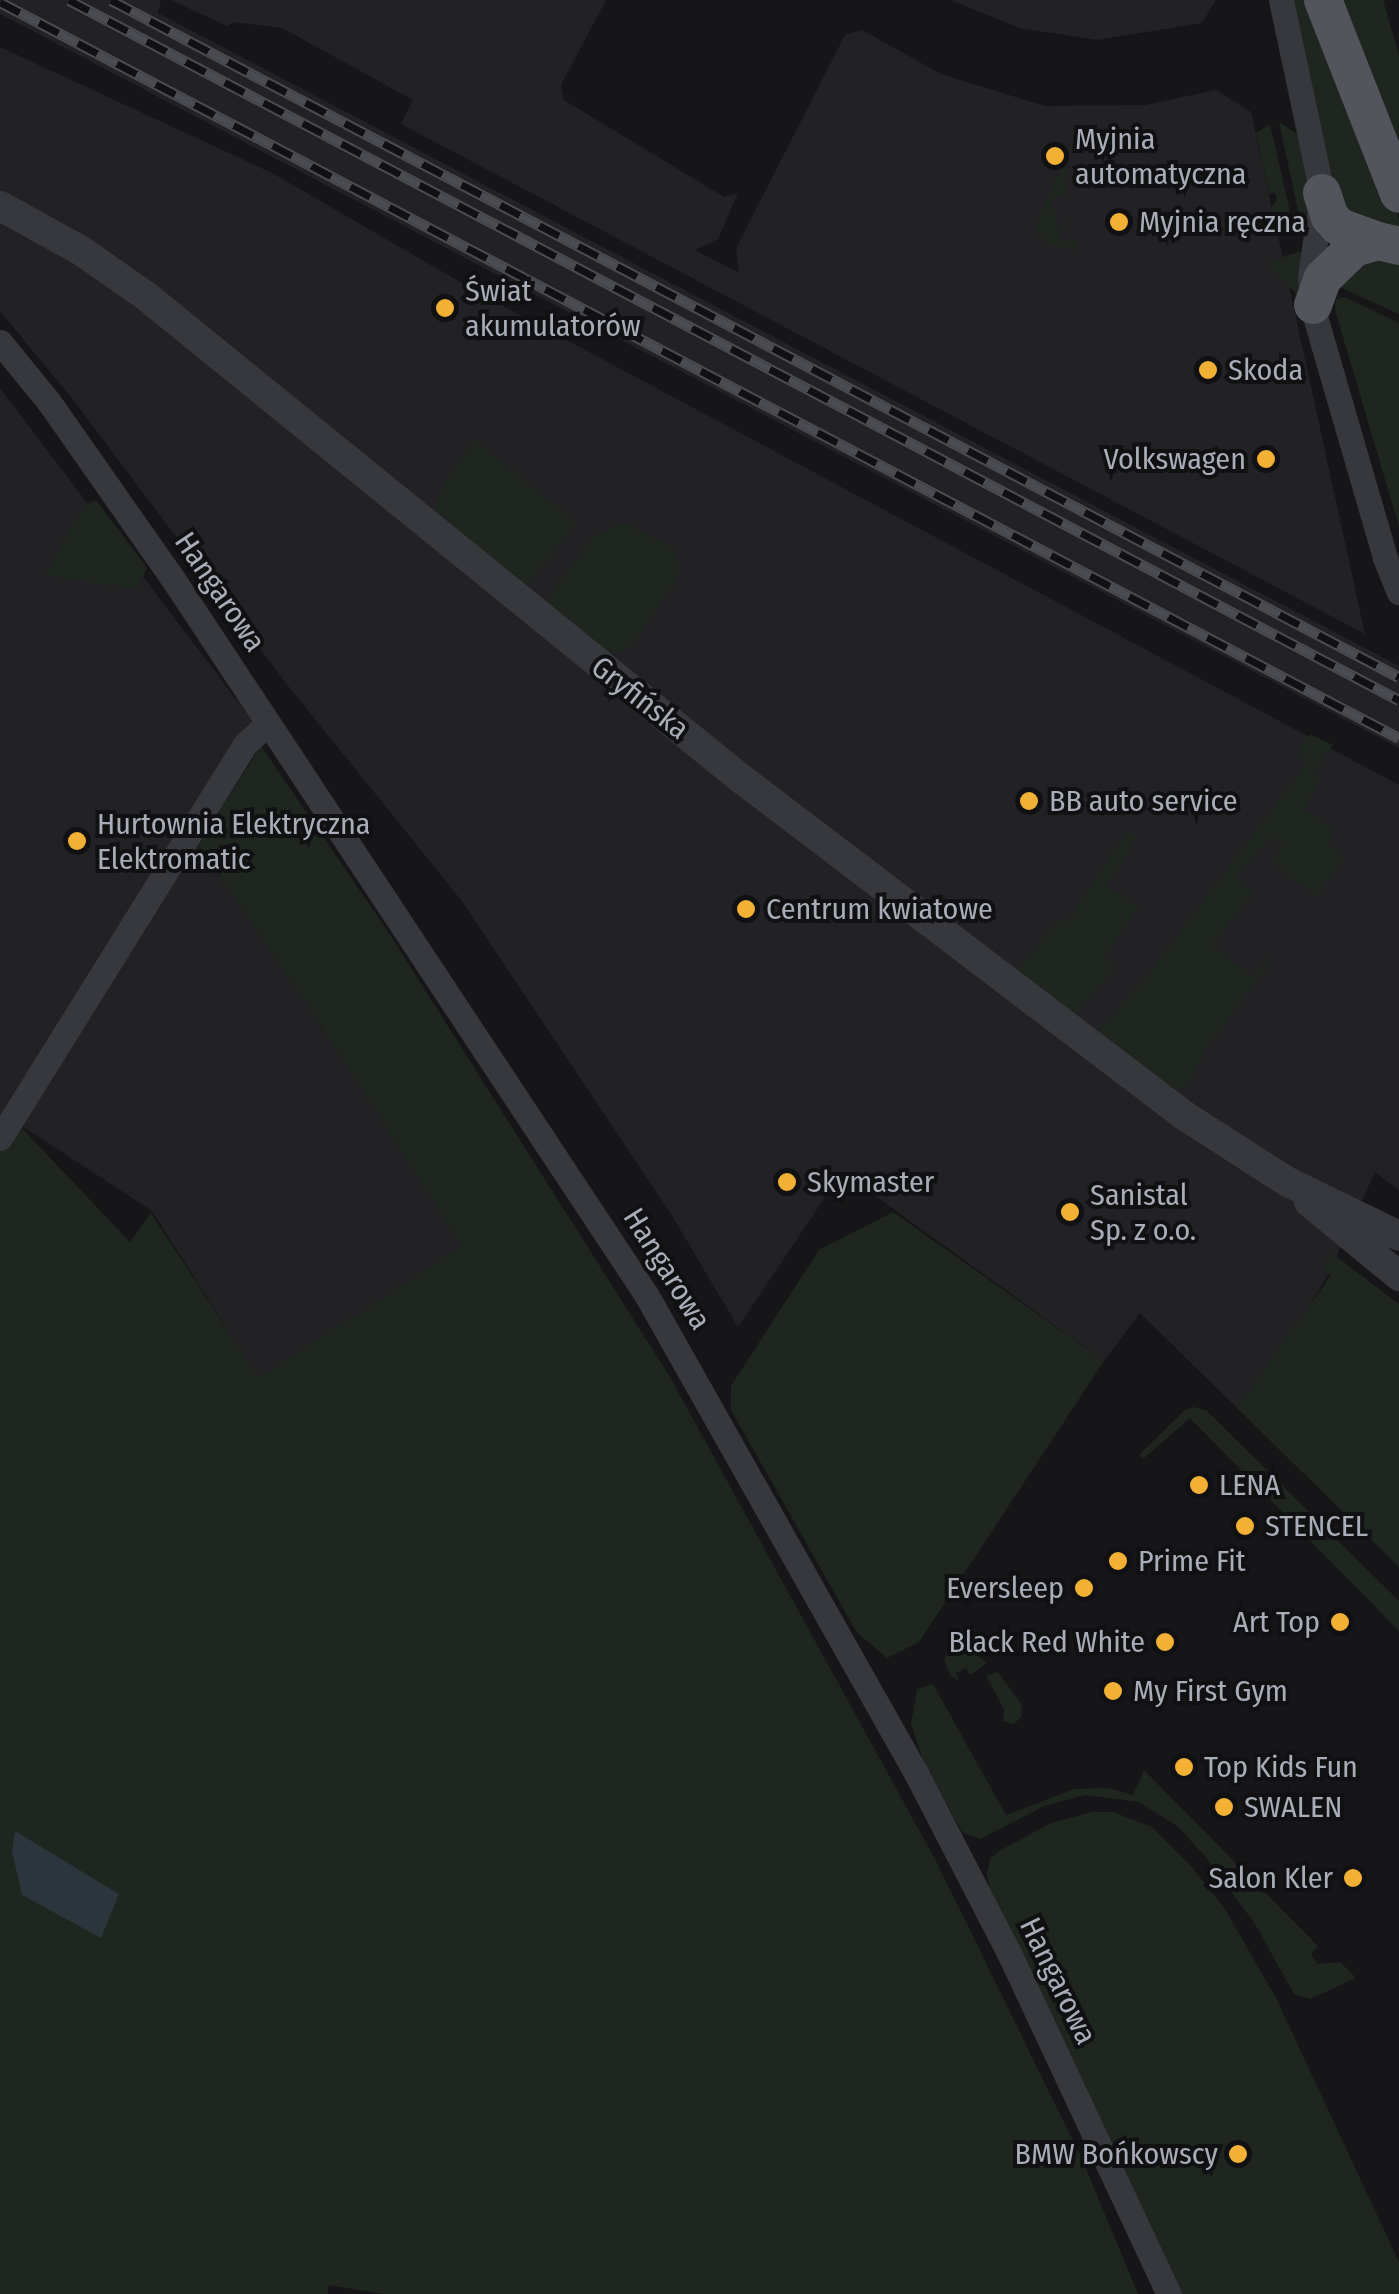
<!DOCTYPE html>
<html>
<head>
<meta charset="utf-8">
<style>
  body { margin:0 }
  #map { position:relative; width:1399px; height:2294px; overflow:hidden; background:#161618; font-family:"Fira Sans Condensed",sans-serif }
  div>[style] { position:absolute }
  .built>* { inset:0; background:#222225 }
  .green>* { inset:0; background:#1e261f }
  .water>* { inset:0; background:#2c353c }
  .minor>* { height:25px; margin:-12.5px; padding:0 12.5px; transform-origin:12.5px; border-radius:12.5px; background:#37383d }
  .tertiary>* { height:30px; margin:-15px; padding:0 15px; transform-origin:15px; border-radius:15px; background:#37383d }
  .primary>* { height:38px; margin:-19px; padding:0 19px; transform-origin:19px; border-radius:19px; background:#53555c }
  .rail>* { height:11px; margin-top:-5.5px; transform-origin:0; background:repeating-linear-gradient(90deg,#111113 0 22px,#4a4c52 0 44px); box-sizing:border-box; border-block:2px solid #4a4c52 }
  .dots>* { width:28px; height:28px; translate:-50% -50%; box-sizing:border-box; border:5px solid #111113; border-radius:50% }
  span { translate:-50% -50%; white-space:nowrap; text-align:center; line-height:1.15; -webkit-text-stroke:8px #111113; paint-order:stroke }
  .poi-label { font-size:30px; color:#a8adb8 }
  .left { translate:0 -50%; text-align:left }
  .right { translate:-100% -50%; text-align:right }
  .street-label { font-size:30px; color:#a8adb8 }
</style>
</head>
<body>
<div id="map">
  <div class="built">
    <div style="clip-path:polygon(0 0,161px 0,158px 13px,1399px 666px,1399px 748px,0 14px)"></div>
    <div style="clip-path:polygon(171px 0,606px 0,561px 85px,564px 100px,724px 197px,738px 193px,718px 239px,695px 250px,739px 273px,736px 248px,845px 35px,862px 30px,941px 74px,1045px 106px,1146px 105px,1216px 90px,1251px 112px,1365px 634px,401px 124px,413px 100px,282px 28px,234px 22px,227px 26px)"></div>
    <div style="clip-path:polygon(951px 0,1216px 0,1202px 23px,1097px 40px,1019px 28px)"></div>
    <div style="clip-path:polygon(0 47px,272px 173px,486px 297px,1399px 785px,1399px 1190px,1375px 1172px,1328px 1275px,1287px 1342px,1237px 1408px,1140px 1313px,1104px 1361px,842px 1172px,738px 1327px,671px 1214px,462px 901px,289px 687px,74px 401px,0 311px)"></div>
    <div style="clip-path:polygon(0 388px,254px 723px,0 1119px)"></div>
    <div style="clip-path:polygon(198px 844px,313px 1013px,463px 1247px,259px 1379px,152px 1211px,16px 1122px)"></div>
  </div>
  <div class="green">
    <div style="clip-path:polygon(1292px 0,1312px 0,1399px 219px,1399px 234px,1376px 231px,1335px 203px)"></div>
    <div style="clip-path:polygon(1338px 0,1383px 0,1399px 55px,1399px 153px)"></div>
    <div style="clip-path:polygon(1279px 122px,1297px 134px,1313px 200px,1301px 224px)"></div>
    <div style="clip-path:polygon(1270px 124px,1289px 207px,1289px 226px,1274px 217px,1271px 208px,1277px 199px,1275px 193px,1269px 194px,1256px 133px)"></div>
    <div style="clip-path:polygon(1073px 139px,1064px 167px,1067px 194px,1051px 199px,1057px 225px,1072px 222px,1058px 229px,1061px 241px,1077px 240px,1078px 249px,1048px 245px,1035px 228px)"></div>
    <div style="clip-path:polygon(1301px 251px,1299px 291px,1297px 294px,1265px 263px)"></div>
    <div style="clip-path:polygon(1371px 257px,1399px 261px,1399px 314px,1333px 284px)"></div>
    <div style="clip-path:polygon(1345px 297px,1399px 323px,1399px 527px,1335px 310px,1336px 299px)"></div>
    <div style="clip-path:polygon(475px 440px,577px 523px,527px 585px,520px 586px,438px 517px,437px 501px,444px 485px)"></div>
    <div style="clip-path:polygon(96px 500px,147px 568px,136px 589px,45px 575px,84px 506px)"></div>
    <div style="clip-path:polygon(625px 523px,675px 549px,680px 567px,673px 585px,632px 646px,610px 655px,547px 604px,555px 587px,596px 534px)"></div>
    <div style="clip-path:polygon(1310px 734px,1333px 745px,1314px 771px,1321px 776px,1304px 810px,1336px 829px,1327px 843px,1345px 857px,1316px 896px,1272px 863px,1284px 845px,1272px 836px,1235px 878px,1253px 893px,1212px 944px,1252px 977px,1269px 957px,1272px 960px,1204px 1051px,1188px 1086px,1172px 1089px,1097px 1033px,1144px 980px,1306px 764px,1307px 758px,1297px 753px)"></div>
    <div style="clip-path:polygon(261px 746px,387px 930px,670px 1377px,936px 1861px,1082px 2159px,1138px 2294px,385px 2294px,328px 2285px,328px 2294px,0 2294px,0 1151px,16px 1122px,130px 1242px,151px 1213px,259px 1378px,462px 1246px,313px 1013px,198px 844px)"></div>
    <div style="clip-path:polygon(1126px 831px,1137px 838px,1107px 885px,1138px 906px,1104px 957px,1116px 967px,1074px 1016px,1017px 971px,1059px 919px,1067px 924px)"></div>
    <div style="clip-path:polygon(893px 1212px,1104px 1361px,919px 1642px,887px 1658px,857px 1633px,731px 1410px,731px 1386px,819px 1250px)"></div>
    <div style="clip-path:polygon(1333px 1254px,1399px 1304px,1399px 1567px,1237px 1408px,1331px 1275px,1322px 1268px)"></div>
    <div style="clip-path:polygon(1193px 1407px,1206px 1410px,1399px 1601px,1399px 1631px,1190px 1418px,1143px 1459px,1139px 1455px,1185px 1410px)"></div>
    <div style="clip-path:polygon(961px 1643px,987px 1663px,970px 1675px,966px 1668px,956px 1673px,959px 1681px,951px 1676px,944px 1661px,949px 1647px)"></div>
    <div style="clip-path:polygon(998px 1672px,1022px 1705px,1021px 1717px,1014px 1724px,1003px 1721px,1004px 1709px,986px 1676px)"></div>
    <div style="clip-path:polygon(933px 1684px,1006px 1815px,1074px 1789px,1108px 1788px,1133px 1795px,1144px 1770px,1318px 1946px,1311px 1954px,1317px 1964px,1340px 1962px,1356px 1978px,1310px 1999px,1294px 1994px,1255px 1924px,1204px 1855px,1177px 1826px,1139px 1802px,1085px 1795px,1044px 1806px,980px 1839px,962px 1832px,923px 1760px,911px 1724px,917px 1689px)"></div>
    <div style="clip-path:polygon(1092px 1812px,1113px 1812px,1152px 1827px,1191px 1866px,1225px 1909px,1276px 1998px,1399px 2262px,1399px 2294px,1179px 2294px,990px 1890px,987px 1874px,990px 1859px,999px 1851px,1051px 1823px)"></div>
  </div>
  <div class="water">
    <div style="clip-path:polygon(15px 1831px,119px 1894px,101px 1938px,22px 1895px,12px 1851px)"></div>
  </div>
  <div class="minor">
    <div style="left:1281px;top:0;width:197px;rotate:78deg"></div>
    <div style="left:1322px;top:193px;width:84px;rotate:98.2deg"></div>
    <div style="left:1310px;top:276px;width:37px;rotate:84deg"></div>
    <div style="left:1314px;top:313px;width:255px;rotate:73.8deg"></div>
    <div style="left:1385px;top:558px;width:37px;rotate:68deg"></div>
    <div style="left:0;top:342px;width:77px;rotate:50.8deg"></div>
    <div style="left:49px;top:402px;width:213px;rotate:55deg"></div>
    <div style="left:171px;top:576px;width:863px;rotate:56.53deg"></div>
    <div style="left:647px;top:1296px;width:548px;rotate:60.58deg"></div>
    <div style="left:916px;top:1773px;width:203px;rotate:62.7deg"></div>
    <div style="left:1009px;top:1953px;width:377px;rotate:64.9deg"></div>
    <div style="left:0;top:1138px;width:464px;rotate:-58.1deg"></div>
    <div style="left:245px;top:744px;width:31px;rotate:-42deg"></div>
  </div>
  <div class="tertiary">
    <div style="left:0;top:206px;width:91px;rotate:28.8deg"></div>
    <div style="left:80px;top:250px;width:80px;rotate:34.9deg"></div>
    <div style="left:146px;top:296px;width:764px;rotate:39.05deg"></div>
    <div style="left:739px;top:777px;width:560px;rotate:37.24deg"></div>
    <div style="left:1185px;top:1116px;width:122px;rotate:32.7deg"></div>
    <div style="left:1288px;top:1182px;width:123px;rotate:25.9deg"></div>
    <div style="left:1309px;top:1202px;width:117px;rotate:39.4deg"></div>
  </div>
  <div class="primary">
    <div style="left:1323px;top:0;width:208px;rotate:68.6deg"></div>
    <div style="left:1322px;top:193px;width:25px;rotate:72deg"></div>
    <div style="left:1330px;top:217px;width:13px;rotate:48deg"></div>
    <div style="left:1339px;top:227px;width:41px;rotate:19.7deg"></div>
    <div style="left:1313px;top:305px;width:29px;rotate:-70deg"></div>
    <div style="left:1323px;top:278px;width:43px;rotate:-44.1deg"></div>
    <div style="left:1354px;top:248px;width:25px;rotate:-16deg"></div>
    <div style="left:1378px;top:241px;width:22px;rotate:13deg"></div>
  </div>
  <div class="rail">
    <div style="left:69px;top:0;width:1503px;rotate:27.76deg"></div>
    <div style="left:111px;top:0;width:1455px;rotate:27.73deg"></div>
    <div style="left:0;top:2px;width:1581px;rotate:27.75deg"></div>
  </div>
  <div class="dots">
    <div style="left:1055px;top:156px;background:#f2b134"></div>
    <div style="left:1119px;top:222px;background:#f2b134"></div>
    <div style="left:445px;top:308px;background:#f2b134"></div>
    <div style="left:1208px;top:370px;background:#f2b134"></div>
    <div style="left:1266px;top:459px;background:#f2b134"></div>
    <div style="left:1029px;top:801px;background:#f2b134"></div>
    <div style="left:77px;top:841px;background:#f2b134"></div>
    <div style="left:746px;top:909px;background:#f2b134"></div>
    <div style="left:787px;top:1182px;background:#f2b134"></div>
    <div style="left:1070px;top:1212px;background:#f2b134"></div>
    <div style="left:1199px;top:1485px;background:#f2b134"></div>
    <div style="left:1245px;top:1526px;background:#f2b134"></div>
    <div style="left:1118px;top:1561px;background:#f2b134"></div>
    <div style="left:1084px;top:1588px;background:#f2b134"></div>
    <div style="left:1340px;top:1622px;background:#f2b134"></div>
    <div style="left:1165px;top:1642px;background:#f2b134"></div>
    <div style="left:1113px;top:1691px;background:#f2b134"></div>
    <div style="left:1184px;top:1767px;background:#f2b134"></div>
    <div style="left:1224px;top:1807px;background:#f2b134"></div>
    <div style="left:1353px;top:1878px;background:#f2b134"></div>
    <div style="left:1238px;top:2154px;background:#f2b134"></div>
  </div>
  <div class="poi-label">
    <span class="left" style="left:1075px;top:156px">Myjnia<br>automatyczna</span>
    <span class="left" style="left:1139px;top:222px">Myjnia ręczna</span>
    <span class="left" style="left:465px;top:308px">Świat<br>akumulatorów</span>
    <span class="left" style="left:1228px;top:370px">Skoda</span>
    <span class="right" style="left:1246px;top:459px">Volkswagen</span>
    <span class="left" style="left:1049px;top:801px">BB auto service</span>
    <span class="left" style="left:97px;top:841px">Hurtownia Elektryczna<br>Elektromatic</span>
    <span class="left" style="left:766px;top:909px">Centrum kwiatowe</span>
    <span class="left" style="left:807px;top:1182px">Skymaster</span>
    <span class="left" style="left:1090px;top:1212px">Sanistal<br>Sp. z o.o.</span>
    <span class="left" style="left:1219px;top:1485px">LENA</span>
    <span class="left" style="left:1265px;top:1526px">STENCEL</span>
    <span class="left" style="left:1138px;top:1561px">Prime Fit</span>
    <span class="right" style="left:1064px;top:1588px">Eversleep</span>
    <span class="right" style="left:1320px;top:1622px">Art Top</span>
    <span class="right" style="left:1145px;top:1642px">Black Red White</span>
    <span class="left" style="left:1133px;top:1691px">My First Gym</span>
    <span class="left" style="left:1204px;top:1767px">Top Kids Fun</span>
    <span class="left" style="left:1244px;top:1807px">SWALEN</span>
    <span class="right" style="left:1333px;top:1878px">Salon Kler</span>
    <span class="right" style="left:1218px;top:2154px">BMW Bońkowscy</span>
  </div>
  <div class="street-label">
    <span style="left:220px;top:592px;rotate:56deg">Hangarowa</span>
    <span style="left:640px;top:698px;rotate:38deg">Gryfińska</span>
    <span style="left:667px;top:1269px;rotate:58deg">Hangarowa</span>
    <span style="left:1058px;top:1981px;rotate:64deg">Hangarowa</span>
  </div>
</div>
</body>
</html>
